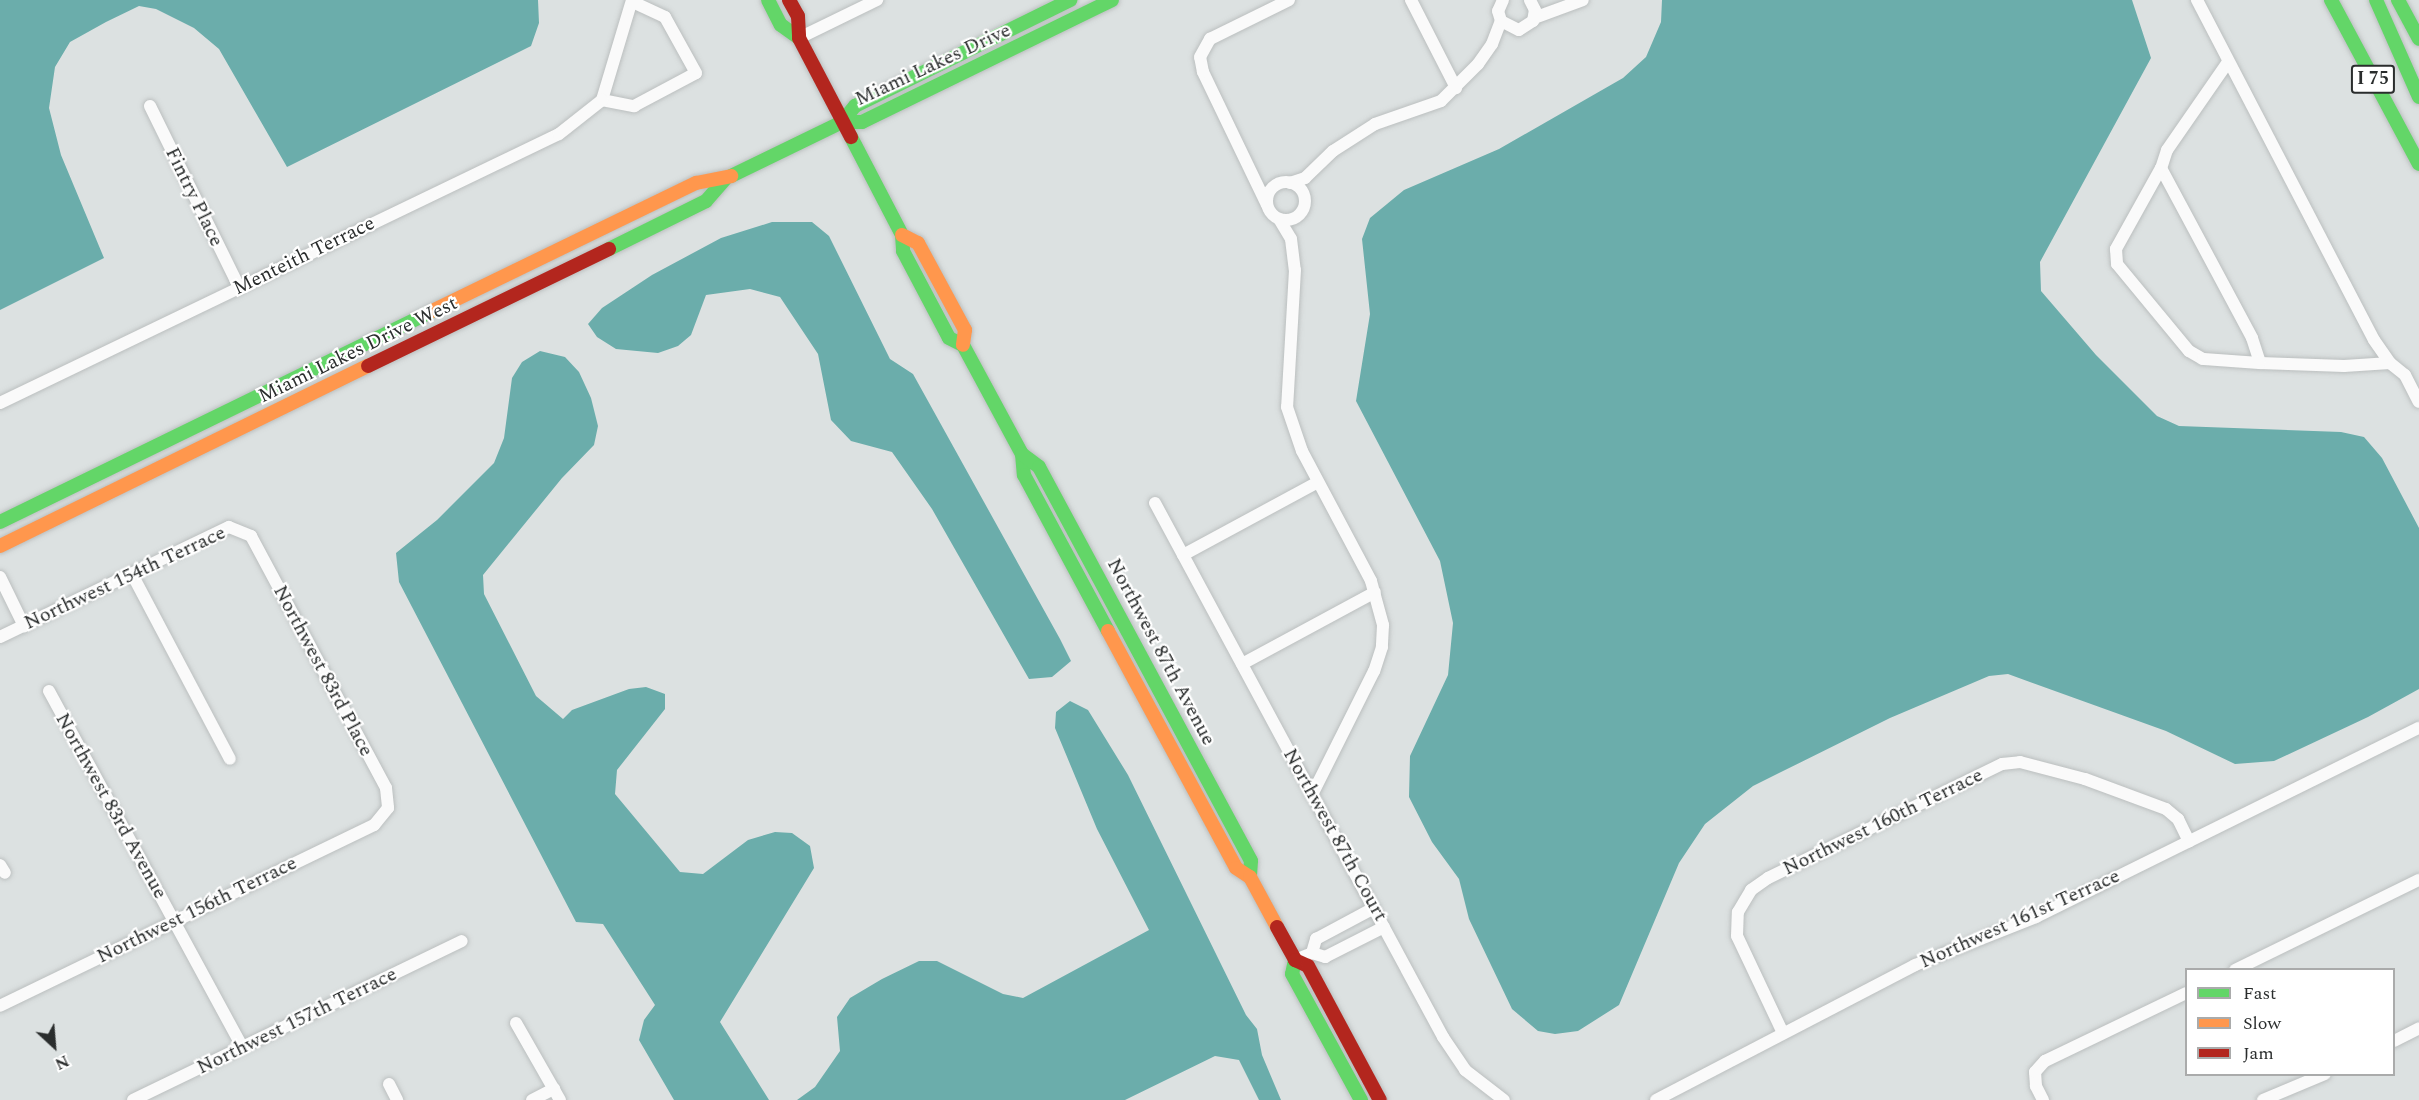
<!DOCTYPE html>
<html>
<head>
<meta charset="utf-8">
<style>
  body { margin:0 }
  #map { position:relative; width:2419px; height:1100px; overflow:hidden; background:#dce1e1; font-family:Spectral,serif }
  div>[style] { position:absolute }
  .water>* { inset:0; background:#6badab }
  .roads { filter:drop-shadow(0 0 2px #bbbfbf) drop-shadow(0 0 2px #bbbfbf) }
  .street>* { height:12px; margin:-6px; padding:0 6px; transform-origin:6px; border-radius:6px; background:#fafafa }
  .street>.ring { margin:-6px; padding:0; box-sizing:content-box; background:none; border:12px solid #fafafa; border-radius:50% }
  .fast>* { height:14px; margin:-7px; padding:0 7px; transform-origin:7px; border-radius:7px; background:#63d668 }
  .slow>* { height:14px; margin:-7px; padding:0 7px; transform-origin:7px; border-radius:7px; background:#ff974d }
  .jam>* { height:14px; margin:-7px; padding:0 7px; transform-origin:7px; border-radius:7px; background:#b3261e }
  span { translate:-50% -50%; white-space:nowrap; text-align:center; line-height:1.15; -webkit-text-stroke:4.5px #fff; paint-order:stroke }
  .shield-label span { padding:2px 4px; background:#fff; border:2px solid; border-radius:4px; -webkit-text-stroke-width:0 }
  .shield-label { font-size:18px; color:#2a2d2d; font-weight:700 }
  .street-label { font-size:20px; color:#2a2d2d }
  .legend { position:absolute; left:2185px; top:968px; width:210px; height:108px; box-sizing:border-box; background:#fff; border:2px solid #aaabab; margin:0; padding:8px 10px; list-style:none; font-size:18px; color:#2a2d2d }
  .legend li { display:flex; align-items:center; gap:12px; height:30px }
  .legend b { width:30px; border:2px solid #aaabab }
  .north { position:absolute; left:24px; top:1016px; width:60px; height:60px; -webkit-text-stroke:4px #fff; paint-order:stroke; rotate:154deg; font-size:16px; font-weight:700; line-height:24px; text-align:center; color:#2a2d2d }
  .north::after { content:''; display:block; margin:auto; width:21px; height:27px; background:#2a2d2d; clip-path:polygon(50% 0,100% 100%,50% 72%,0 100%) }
</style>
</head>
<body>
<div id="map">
  <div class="water">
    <div style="clip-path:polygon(0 0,538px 0,539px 23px,531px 46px,287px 167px,219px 49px,194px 28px,156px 9px,139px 6px,106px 22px,70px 42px,55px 67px,49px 108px,61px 155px,104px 258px,0 310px)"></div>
    <div style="clip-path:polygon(1662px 0,2132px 0,2151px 58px,2040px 262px,2041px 291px,2096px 355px,2157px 416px,2179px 426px,2341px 432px,2364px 437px,2382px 458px,2419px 528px,2419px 689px,2368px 717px,2274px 761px,2235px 764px,2166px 731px,2008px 674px,1989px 676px,1890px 718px,1753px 786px,1705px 824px,1679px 863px,1619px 1005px,1578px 1031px,1555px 1034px,1538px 1031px,1512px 1009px,1469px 919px,1459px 879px,1432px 842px,1409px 797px,1410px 756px,1448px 675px,1453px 623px,1440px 561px,1356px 401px,1370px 314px,1362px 239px,1370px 218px,1404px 190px,1499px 149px,1623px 78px,1646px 57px,1661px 22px)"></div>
    <div style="clip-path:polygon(772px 222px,812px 222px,829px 236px,890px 359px,913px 374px,1060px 639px,1071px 661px,1052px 677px,1029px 679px,932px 509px,892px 452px,851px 441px,831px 420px,818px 354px,780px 297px,750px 289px,706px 295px,691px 335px,678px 346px,658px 353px,616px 349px,597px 337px,588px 324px,602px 308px,652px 275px,721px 238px)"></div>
    <div style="clip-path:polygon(540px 351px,565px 357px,579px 372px,591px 398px,598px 426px,594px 445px,562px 478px,483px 575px,484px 594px,536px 696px,563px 719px,572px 710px,629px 689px,646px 687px,665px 694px,665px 709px,617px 770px,615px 794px,680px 872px,703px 874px,748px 840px,775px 832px,792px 833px,810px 846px,814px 868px,720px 1022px,769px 1100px,674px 1100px,639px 1040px,644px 1020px,655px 1005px,603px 924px,576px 922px,399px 582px,396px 553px,437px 520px,494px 463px,504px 438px,512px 378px,522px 362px)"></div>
    <div style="clip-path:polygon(1070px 701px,1088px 710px,1128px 775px,1246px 1015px,1257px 1029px,1262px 1055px,1281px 1100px,1259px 1100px,1239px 1060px,1215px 1056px,1125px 1100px,797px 1100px,815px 1087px,840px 1051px,837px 1017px,850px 998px,882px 979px,919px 961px,937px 961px,1003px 994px,1023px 998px,1149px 930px,1097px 829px,1055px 728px,1056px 712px)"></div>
  </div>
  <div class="roads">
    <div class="street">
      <div style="left:1411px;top:0;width:99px;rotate:62.9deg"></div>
      <div style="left:1503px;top:0;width:12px;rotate:114deg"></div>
      <div style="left:1498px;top:11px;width:10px;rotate:73deg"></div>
      <div style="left:1501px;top:21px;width:20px;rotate:27deg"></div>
      <div style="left:1519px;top:30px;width:17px;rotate:-33deg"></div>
      <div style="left:1533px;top:21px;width:11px;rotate:-80deg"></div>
      <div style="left:1535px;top:10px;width:11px;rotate:-117deg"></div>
      <div style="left:2197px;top:0;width:383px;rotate:62.5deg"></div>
      <div style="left:2374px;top:340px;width:28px;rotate:55deg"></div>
      <div style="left:2390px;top:363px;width:19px;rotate:39deg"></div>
      <div style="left:2405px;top:375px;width:30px;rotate:63deg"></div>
      <div style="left:1534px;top:18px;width:52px;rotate:-20.2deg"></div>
      <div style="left:799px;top:38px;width:87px;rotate:-26deg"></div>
      <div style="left:2228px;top:62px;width:107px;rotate:124.7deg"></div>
      <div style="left:2167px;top:150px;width:19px;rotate:108deg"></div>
      <div style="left:2161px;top:168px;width:193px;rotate:61.8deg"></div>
      <div style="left:2252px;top:338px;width:26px;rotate:72deg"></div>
      <div style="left:2260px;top:363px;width:84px;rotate:2deg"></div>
      <div style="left:2344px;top:366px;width:46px;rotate:-3.7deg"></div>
      <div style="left:602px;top:100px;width:33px;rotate:11deg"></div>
      <div style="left:634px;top:106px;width:70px;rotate:-28deg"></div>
      <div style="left:696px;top:73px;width:64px;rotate:-119deg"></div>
      <div style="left:665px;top:17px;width:35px;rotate:-155deg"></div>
      <div style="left:602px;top:100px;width:104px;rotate:-73.3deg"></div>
      <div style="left:150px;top:106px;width:202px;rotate:63.8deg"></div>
      <div style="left:2161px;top:168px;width:93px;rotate:119.1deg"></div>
      <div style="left:2116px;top:249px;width:15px;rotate:86deg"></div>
      <div style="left:2117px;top:264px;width:113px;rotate:50.4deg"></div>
      <div style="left:2189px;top:351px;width:16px;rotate:30deg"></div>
      <div style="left:2203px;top:359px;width:57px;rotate:4deg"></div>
      <div class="ring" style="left:1267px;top:182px;width:26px;height:26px"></div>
      <div style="left:1290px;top:183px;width:16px;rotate:-18deg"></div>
      <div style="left:1305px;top:178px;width:39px;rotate:-44deg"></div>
      <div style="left:1333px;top:151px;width:50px;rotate:-32.7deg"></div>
      <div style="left:1375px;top:124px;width:70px;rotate:-19.2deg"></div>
      <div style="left:1441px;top:101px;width:52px;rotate:-45deg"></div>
      <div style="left:1478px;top:64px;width:24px;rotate:-55deg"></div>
      <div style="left:1492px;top:44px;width:25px;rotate:-69deg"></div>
      <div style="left:1267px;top:205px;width:148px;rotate:-115.7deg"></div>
      <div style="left:1203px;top:72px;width:15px;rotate:-101deg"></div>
      <div style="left:1200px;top:57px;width:21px;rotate:-61deg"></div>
      <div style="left:1210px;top:39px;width:88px;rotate:-26.3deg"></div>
      <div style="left:1279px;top:219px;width:23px;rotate:59deg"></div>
      <div style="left:1291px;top:239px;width:31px;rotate:83deg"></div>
      <div style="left:1295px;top:270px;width:137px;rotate:93.3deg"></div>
      <div style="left:1287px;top:407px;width:46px;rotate:71.2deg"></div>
      <div style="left:1302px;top:451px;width:147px;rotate:62deg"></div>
      <div style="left:1371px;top:581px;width:46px;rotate:74.7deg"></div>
      <div style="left:1383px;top:625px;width:22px;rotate:93deg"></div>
      <div style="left:1382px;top:647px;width:25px;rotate:108deg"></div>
      <div style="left:1374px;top:671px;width:139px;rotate:116.6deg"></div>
      <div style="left:0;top:403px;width:620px;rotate:-25.7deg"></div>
      <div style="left:559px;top:134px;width:55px;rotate:-38.3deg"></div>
      <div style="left:1155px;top:503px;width:607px;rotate:61.66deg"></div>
      <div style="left:1443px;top:1037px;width:40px;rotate:56deg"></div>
      <div style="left:1465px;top:1070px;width:49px;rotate:37.6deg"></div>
      <div style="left:1183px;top:555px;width:153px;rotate:-28.4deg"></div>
      <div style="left:132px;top:574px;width:209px;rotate:62.1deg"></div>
      <div style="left:0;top:577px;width:55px;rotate:63.9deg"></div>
      <div style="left:0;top:637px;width:254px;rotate:-25.7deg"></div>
      <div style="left:229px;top:527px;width:24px;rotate:22deg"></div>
      <div style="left:251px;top:536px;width:286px;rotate:61.8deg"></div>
      <div style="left:386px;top:788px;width:20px;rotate:84deg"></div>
      <div style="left:388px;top:808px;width:22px;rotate:129deg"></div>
      <div style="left:374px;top:825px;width:415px;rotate:154.2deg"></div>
      <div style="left:1242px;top:664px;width:151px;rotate:-28.4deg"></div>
      <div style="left:49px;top:691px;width:405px;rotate:61.5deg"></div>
      <div style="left:0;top:865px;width:9px;rotate:58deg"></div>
      <div style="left:1312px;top:953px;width:15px;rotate:-74deg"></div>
      <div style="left:1316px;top:939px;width:66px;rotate:-28.1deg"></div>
      <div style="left:1295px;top:960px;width:18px;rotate:-22deg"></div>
      <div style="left:1312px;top:953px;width:14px;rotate:17deg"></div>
      <div style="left:1325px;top:957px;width:66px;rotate:-27deg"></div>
      <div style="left:2235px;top:970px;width:205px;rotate:-26.1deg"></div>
      <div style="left:516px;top:1023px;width:89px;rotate:60.3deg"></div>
      <div style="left:1782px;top:1031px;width:105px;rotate:-115.3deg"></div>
      <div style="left:1737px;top:936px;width:24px;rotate:-88deg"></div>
      <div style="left:1738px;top:912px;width:26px;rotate:-59deg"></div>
      <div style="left:1751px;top:890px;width:21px;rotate:-35deg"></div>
      <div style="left:1768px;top:878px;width:260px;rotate:-26deg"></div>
      <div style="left:2002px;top:764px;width:18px;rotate:-6deg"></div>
      <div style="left:2020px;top:762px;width:67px;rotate:14.7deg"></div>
      <div style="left:2085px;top:779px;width:86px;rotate:20.3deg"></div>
      <div style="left:2166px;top:809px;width:16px;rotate:40deg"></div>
      <div style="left:2178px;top:819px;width:25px;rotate:64deg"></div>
      <div style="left:2394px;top:1041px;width:28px;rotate:-27deg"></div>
      <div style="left:389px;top:1084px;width:18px;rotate:63deg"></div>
      <div style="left:133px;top:1100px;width:365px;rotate:-25.8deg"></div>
      <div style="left:532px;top:1100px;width:25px;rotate:-27deg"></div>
      <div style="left:1656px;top:1100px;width:292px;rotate:-27.5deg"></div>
      <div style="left:1915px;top:965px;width:130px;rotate:-21.6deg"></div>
      <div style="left:2036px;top:917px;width:427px;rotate:-26.3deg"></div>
      <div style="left:2043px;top:1100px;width:16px;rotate:-117deg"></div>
      <div style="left:2036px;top:1086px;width:14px;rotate:-94deg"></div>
      <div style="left:2035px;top:1072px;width:15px;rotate:-48deg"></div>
      <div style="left:2045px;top:1061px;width:157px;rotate:-25.7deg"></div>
      <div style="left:2263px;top:1100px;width:67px;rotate:-22.8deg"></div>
    </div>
    <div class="fast">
      <div style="left:768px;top:0;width:28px;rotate:63deg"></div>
      <div style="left:781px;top:25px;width:22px;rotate:36deg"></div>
      <div style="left:2331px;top:0;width:186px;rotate:61.8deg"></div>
      <div style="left:2376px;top:0;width:106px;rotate:66.1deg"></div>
      <div style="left:2398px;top:0;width:44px;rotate:61.7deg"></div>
      <div style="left:842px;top:122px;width:20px"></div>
      <div style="left:862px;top:122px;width:278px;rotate:-26deg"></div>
      <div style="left:851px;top:137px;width:110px;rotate:62.5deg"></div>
      <div style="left:902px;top:235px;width:16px;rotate:86deg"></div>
      <div style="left:903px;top:251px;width:98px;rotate:62.1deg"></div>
      <div style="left:949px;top:338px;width:16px;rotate:27deg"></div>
      <div style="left:963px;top:345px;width:124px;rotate:61.6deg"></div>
      <div style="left:1022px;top:454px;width:21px;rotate:85deg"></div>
      <div style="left:1024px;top:475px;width:177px;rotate:61.7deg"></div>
      <div style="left:731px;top:176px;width:123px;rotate:-25.9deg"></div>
      <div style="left:842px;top:122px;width:21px;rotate:-51deg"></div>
      <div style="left:855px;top:106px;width:240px;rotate:-26.2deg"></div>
      <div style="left:609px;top:249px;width:108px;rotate:-26.3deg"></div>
      <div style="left:706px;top:201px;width:29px;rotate:-49deg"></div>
      <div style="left:1022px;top:454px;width:21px;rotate:37deg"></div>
      <div style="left:1039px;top:467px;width:447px;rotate:61.7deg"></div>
      <div style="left:1251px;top:861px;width:16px;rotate:94deg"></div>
      <div style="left:0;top:522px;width:479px;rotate:-26deg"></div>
      <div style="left:1295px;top:960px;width:14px;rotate:102deg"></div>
      <div style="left:1292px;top:974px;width:144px;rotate:61.3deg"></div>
    </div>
    <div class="slow">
      <div style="left:902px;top:235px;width:18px;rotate:27deg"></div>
      <div style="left:918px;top:243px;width:99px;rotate:61.6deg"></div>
      <div style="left:965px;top:330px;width:15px;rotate:98deg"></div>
      <div style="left:430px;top:312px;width:296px;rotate:-25.9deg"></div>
      <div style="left:696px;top:183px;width:36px;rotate:-11deg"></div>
      <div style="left:0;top:546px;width:410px;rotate:-26.1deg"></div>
      <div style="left:1108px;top:631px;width:269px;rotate:61.6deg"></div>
      <div style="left:1236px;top:868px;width:17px;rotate:33deg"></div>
      <div style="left:1250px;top:877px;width:57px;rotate:61.6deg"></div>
    </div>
    <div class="jam">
      <div style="left:789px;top:0;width:18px;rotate:61deg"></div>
      <div style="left:798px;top:16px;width:22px;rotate:87deg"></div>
      <div style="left:799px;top:38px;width:112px;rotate:62.3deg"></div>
      <div style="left:368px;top:366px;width:268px;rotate:-25.9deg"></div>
      <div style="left:1277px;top:927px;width:38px;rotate:61deg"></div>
      <div style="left:1295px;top:960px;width:14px;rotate:25deg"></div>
      <div style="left:1308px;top:966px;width:152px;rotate:61.8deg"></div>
    </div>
  </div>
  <div class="shield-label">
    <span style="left:2373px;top:79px">I 75</span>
  </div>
  <div class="street-label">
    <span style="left:933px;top:65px;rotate:-25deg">Miami Lakes Drive</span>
    <span style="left:194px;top:197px;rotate:64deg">Fintry Place</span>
    <span style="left:304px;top:256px;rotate:-26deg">Menteith Terrace</span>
    <span style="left:358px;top:350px;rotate:-26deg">Miami Lakes Drive West</span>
    <span style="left:125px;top:578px;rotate:-25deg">Northwest 154th Terrace</span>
    <span style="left:1161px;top:652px;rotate:62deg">Northwest 87th Avenue</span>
    <span style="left:323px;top:671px;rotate:62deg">Northwest 83rd Place</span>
    <span style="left:111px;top:806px;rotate:61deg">Northwest 83rd Avenue</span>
    <span style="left:1883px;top:822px;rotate:-26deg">Northwest 160th Terrace</span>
    <span style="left:1335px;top:835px;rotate:61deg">Northwest 87th Court</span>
    <span style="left:197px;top:910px;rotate:-26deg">Northwest 156th Terrace</span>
    <span style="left:2020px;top:919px;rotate:-24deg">Northwest 161st Terrace</span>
    <span style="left:297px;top:1021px;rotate:-26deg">Northwest 157th Terrace</span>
  </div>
  <ul class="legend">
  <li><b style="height:8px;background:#63d668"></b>Fast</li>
  <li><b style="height:8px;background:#ff974d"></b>Slow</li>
  <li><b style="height:8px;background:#b3261e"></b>Jam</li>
  </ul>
  <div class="north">N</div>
</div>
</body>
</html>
